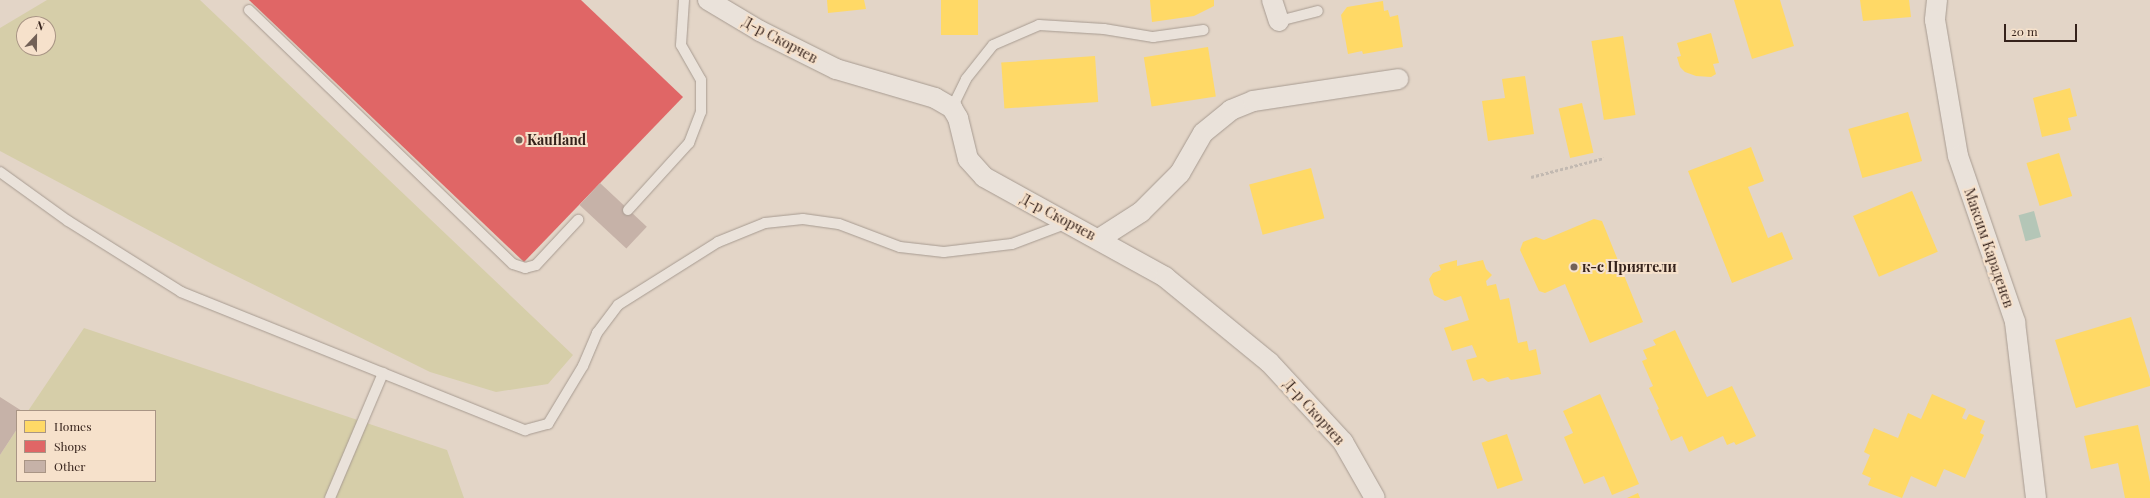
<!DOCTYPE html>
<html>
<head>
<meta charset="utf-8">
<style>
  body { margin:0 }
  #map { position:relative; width:2150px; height:498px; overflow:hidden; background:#e3d5c7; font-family:"Playfair Display",serif }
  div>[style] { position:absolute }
  .green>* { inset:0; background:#d6cea9 }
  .water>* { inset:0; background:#b4c6b7; transform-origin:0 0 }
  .homes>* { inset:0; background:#ffd966; transform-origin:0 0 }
  .shops>* { inset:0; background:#e06666 }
  .building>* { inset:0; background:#c6b2a8; transform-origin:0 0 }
  .path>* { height:2.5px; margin-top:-1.25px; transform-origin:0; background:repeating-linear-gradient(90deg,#c2b9b1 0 3px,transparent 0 5px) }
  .roads { filter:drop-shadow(0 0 1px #a79b91) drop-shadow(0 0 1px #a79b91) }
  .service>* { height:10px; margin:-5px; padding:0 5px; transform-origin:5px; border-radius:5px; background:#eae2da }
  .minor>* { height:20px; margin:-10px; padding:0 10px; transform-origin:10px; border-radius:10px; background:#eae2da }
  .dots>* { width:11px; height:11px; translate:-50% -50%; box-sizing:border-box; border:2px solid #f6e1cb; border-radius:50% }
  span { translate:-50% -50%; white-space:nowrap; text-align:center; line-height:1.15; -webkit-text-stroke:4px #f6e1cb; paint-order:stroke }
  .street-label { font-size:14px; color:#35221b }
  .poi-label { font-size:14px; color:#35221b; font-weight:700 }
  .left { translate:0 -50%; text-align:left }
  .legend { position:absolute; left:16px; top:410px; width:140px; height:72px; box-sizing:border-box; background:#f6e1cb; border:1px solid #a99585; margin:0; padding:5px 7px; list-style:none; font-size:12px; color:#35221b }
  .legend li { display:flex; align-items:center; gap:8px; height:20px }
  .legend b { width:20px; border:1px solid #a99585 }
  .north { position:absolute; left:16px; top:16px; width:40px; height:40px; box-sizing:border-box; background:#f6e1cb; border:1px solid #a99585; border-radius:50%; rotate:22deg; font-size:11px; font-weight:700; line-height:16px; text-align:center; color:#35221b }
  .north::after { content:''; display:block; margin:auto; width:14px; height:18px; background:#726157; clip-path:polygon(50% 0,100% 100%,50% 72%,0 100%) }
  .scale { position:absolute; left:2004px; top:24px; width:73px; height:18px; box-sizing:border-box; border:2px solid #35221b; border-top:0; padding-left:5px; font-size:12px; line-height:14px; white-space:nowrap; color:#35221b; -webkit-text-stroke:3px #f6e1cb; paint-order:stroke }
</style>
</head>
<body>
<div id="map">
  <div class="green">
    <div style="clip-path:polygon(evenodd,47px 0,200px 0,573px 355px,548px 384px,496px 392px,430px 372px,214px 265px,0 151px,0 28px,47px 0,24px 24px,48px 24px,48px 48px,24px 48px,24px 24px)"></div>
    <div style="clip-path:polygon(84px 328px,447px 450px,464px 498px,0 498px,0 455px,17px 429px,17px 481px,155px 481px,155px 411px,28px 411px)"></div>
  </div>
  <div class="water">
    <div style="left:2034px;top:211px;width:27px;height:16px;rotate:75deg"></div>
  </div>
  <div class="homes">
    <div style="clip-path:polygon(827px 0,864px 0,866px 9px,828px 13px)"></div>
    <div style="left:941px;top:0;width:37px;height:35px"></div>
    <div style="clip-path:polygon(1150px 0,1214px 0,1214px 6px,1194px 16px,1152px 22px)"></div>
    <div style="clip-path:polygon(1734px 0,1780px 0,1794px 46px,1752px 59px)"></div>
    <div style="clip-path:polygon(1860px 0,1909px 0,1911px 17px,1863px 21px)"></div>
    <div style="clip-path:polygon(1383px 1px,1384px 11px,1388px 10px,1390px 17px,1398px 15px,1403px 47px,1363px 54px,1362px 51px,1348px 54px,1341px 15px,1347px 7px)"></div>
    <div style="clip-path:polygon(1711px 33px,1719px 63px,1713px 64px,1716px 74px,1711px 77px,1696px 76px,1685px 72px,1680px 67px,1677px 57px,1681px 56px,1677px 43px)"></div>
    <div style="left:1623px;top:36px;width:80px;height:32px;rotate:81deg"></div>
    <div style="left:1208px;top:47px;width:50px;height:65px;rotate:81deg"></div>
    <div style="left:1095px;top:56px;width:46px;height:94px;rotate:86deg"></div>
    <div style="clip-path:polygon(1525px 76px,1534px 134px,1488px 141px,1482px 101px,1505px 98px,1502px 79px)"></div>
    <div style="clip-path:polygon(2070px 88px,2077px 116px,2068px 118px,2071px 130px,2042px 137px,2033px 98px)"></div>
    <div style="left:1582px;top:103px;width:51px;height:24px;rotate:77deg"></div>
    <div style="left:1908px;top:112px;width:51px;height:62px;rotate:74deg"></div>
    <div style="clip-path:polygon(1751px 147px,1764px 181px,1748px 187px,1768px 238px,1782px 232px,1793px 259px,1732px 283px,1688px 171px)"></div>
    <div style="left:2059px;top:153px;width:45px;height:34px;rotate:73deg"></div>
    <div style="left:1311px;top:168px;width:52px;height:64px;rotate:75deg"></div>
    <div style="left:1912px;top:191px;width:66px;height:64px;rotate:67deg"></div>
    <div style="clip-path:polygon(1594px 219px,1602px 221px,1643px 322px,1590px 343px,1565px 284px,1545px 293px,1539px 291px,1520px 250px,1523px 242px,1536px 237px,1544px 240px)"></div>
    <div style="clip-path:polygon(1457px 260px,1457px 266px,1483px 260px,1486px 269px,1492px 275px,1486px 281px,1487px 286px,1496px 284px,1500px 300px,1509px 298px,1518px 343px,1527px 341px,1529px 351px,1536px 349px,1541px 374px,1511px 380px,1508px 377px,1488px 382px,1483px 378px,1473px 381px,1466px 360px,1477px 357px,1472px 345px,1452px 351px,1444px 328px,1469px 320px,1461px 296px,1445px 301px,1434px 295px,1429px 279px,1433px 273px,1441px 270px,1439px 265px)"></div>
    <div style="clip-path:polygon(2131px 317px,2150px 379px,2150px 386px,2076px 408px,2055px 340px)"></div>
    <div style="clip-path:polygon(1675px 330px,1707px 397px,1732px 386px,1756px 436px,1736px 445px,1734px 442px,1727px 445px,1723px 436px,1689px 452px,1682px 436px,1671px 441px,1657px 410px,1659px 409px,1649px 388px,1653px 386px,1642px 361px,1647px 359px,1643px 350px,1656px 345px,1653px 340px)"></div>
    <div style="clip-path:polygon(1600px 394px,1639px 484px,1612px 495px,1604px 476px,1584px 484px,1564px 437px,1573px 433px,1563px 411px)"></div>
    <div style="clip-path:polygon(1932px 394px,1966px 409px,1962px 418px,1966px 420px,1969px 414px,1985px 421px,1980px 433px,1984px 435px,1965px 478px,1944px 469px,1936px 487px,1911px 476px,1902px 498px,1868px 485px,1871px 478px,1862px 474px,1870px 455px,1864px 452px,1874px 428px,1898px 438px,1908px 413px,1921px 419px)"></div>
    <div style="clip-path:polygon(2138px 425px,2150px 482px,2150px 498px,2125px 498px,2118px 463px,2091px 469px,2084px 436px)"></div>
    <div style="left:1507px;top:434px;width:49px;height:27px;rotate:71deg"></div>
    <div style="clip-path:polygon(1638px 493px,1640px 498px,1627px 498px)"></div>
  </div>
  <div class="shops">
    <div style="clip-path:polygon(249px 0,581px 0,683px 97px,524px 262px)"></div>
  </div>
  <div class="building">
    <div style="left:600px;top:183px;width:64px;height:30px;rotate:43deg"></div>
    <div style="clip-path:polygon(0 397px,22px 411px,17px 411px,17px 429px,0 455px)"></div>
  </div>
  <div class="path">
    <div style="left:1531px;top:177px;width:75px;rotate:-14.6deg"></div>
  </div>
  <div class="roads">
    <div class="service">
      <div style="left:249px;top:10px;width:366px;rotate:43.9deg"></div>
      <div style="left:513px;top:264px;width:13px;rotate:18deg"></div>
      <div style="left:525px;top:268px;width:11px;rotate:-15deg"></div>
      <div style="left:536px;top:265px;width:62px;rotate:-47deg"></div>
      <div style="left:1279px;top:21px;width:40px;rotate:-14.4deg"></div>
      <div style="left:952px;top:108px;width:32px;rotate:-64deg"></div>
      <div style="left:966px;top:79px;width:43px;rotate:-51.5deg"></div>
      <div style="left:993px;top:45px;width:50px;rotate:-23.5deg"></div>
      <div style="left:1039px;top:25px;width:65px;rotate:3.5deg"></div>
      <div style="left:1104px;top:29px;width:50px;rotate:9.3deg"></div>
      <div style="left:1153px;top:37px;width:51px;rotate:-7.8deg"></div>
      <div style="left:0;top:172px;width:84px;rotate:35.8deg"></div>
      <div style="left:68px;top:221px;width:133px;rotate:32.1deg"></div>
      <div style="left:181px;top:292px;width:371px;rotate:21.9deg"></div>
      <div style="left:525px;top:430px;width:24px;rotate:-15deg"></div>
      <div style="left:548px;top:424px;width:68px;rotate:-58.9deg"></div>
      <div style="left:583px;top:366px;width:36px;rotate:-67deg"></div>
      <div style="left:597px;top:333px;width:35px;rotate:-53deg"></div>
      <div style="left:618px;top:305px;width:118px;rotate:-32.2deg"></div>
      <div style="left:718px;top:242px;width:51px;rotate:-22deg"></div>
      <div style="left:765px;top:223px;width:38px;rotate:-6deg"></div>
      <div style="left:803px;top:219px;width:36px;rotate:8deg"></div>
      <div style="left:839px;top:224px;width:65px;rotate:20.7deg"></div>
      <div style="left:900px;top:247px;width:44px;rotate:6.5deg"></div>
      <div style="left:944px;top:252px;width:68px;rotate:-6.7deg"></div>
      <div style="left:1012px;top:244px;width:60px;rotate:-20.6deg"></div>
      <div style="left:628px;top:210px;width:91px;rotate:-47.7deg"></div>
      <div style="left:689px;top:143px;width:33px;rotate:-69deg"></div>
      <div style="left:701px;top:112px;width:32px;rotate:-90deg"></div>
      <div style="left:701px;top:80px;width:40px;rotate:-119.7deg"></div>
      <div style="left:681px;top:45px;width:45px;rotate:-86.2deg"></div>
      <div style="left:330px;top:498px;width:136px;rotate:-67deg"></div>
    </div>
    <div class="minor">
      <div style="left:708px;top:0;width:61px;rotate:30.8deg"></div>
      <div style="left:760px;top:31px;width:85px;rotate:26.6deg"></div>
      <div style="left:836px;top:69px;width:103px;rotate:16.3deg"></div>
      <div style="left:935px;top:98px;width:20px;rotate:30deg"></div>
      <div style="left:952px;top:108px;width:12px;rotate:59deg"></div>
      <div style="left:958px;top:118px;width:42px;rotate:76.3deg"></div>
      <div style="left:968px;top:159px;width:24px;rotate:48deg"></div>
      <div style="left:984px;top:177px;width:207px;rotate:28.9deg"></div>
      <div style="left:1165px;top:277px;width:134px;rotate:39.3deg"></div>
      <div style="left:1269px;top:362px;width:109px;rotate:47.2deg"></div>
      <div style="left:1343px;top:442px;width:64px;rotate:60.3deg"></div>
      <div style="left:1272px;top:0;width:22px;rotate:72deg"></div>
      <div style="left:1937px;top:0;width:20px;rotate:96deg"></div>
      <div style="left:1935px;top:20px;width:138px;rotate:80.4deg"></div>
      <div style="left:1958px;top:156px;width:176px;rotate:71deg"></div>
      <div style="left:2015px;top:322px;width:177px;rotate:83.2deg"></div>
      <div style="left:1099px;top:239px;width:50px;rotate:-32.7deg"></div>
      <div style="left:1141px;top:212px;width:55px;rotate:-45deg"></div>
      <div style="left:1180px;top:173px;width:46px;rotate:-60.1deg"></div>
      <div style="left:1203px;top:133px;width:36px;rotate:-39deg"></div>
      <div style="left:1231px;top:110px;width:24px;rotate:-22deg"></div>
      <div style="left:1253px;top:101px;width:147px;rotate:-8.6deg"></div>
    </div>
  </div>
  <div class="dots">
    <div style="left:519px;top:140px;background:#726157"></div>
    <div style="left:1574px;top:267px;background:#726157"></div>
  </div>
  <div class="street-label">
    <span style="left:780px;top:40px;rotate:28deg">Д-р Скорчев</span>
    <span style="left:1058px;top:217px;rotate:28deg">Д-р Скорчев</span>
    <span style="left:1989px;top:248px;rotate:71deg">Максим Караденев</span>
    <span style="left:1314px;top:412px;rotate:48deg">Д-р Скорчев</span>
  </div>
  <div class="poi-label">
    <span class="left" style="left:527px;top:140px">Kaufland</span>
    <span class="left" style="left:1582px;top:267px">к-с Приятели</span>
  </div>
  <ul class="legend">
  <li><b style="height:11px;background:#ffd966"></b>Homes</li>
  <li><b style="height:11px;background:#e06666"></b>Shops</li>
  <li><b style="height:11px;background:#c6b2a8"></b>Other</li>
  </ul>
  <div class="north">N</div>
  <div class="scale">20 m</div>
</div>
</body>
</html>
